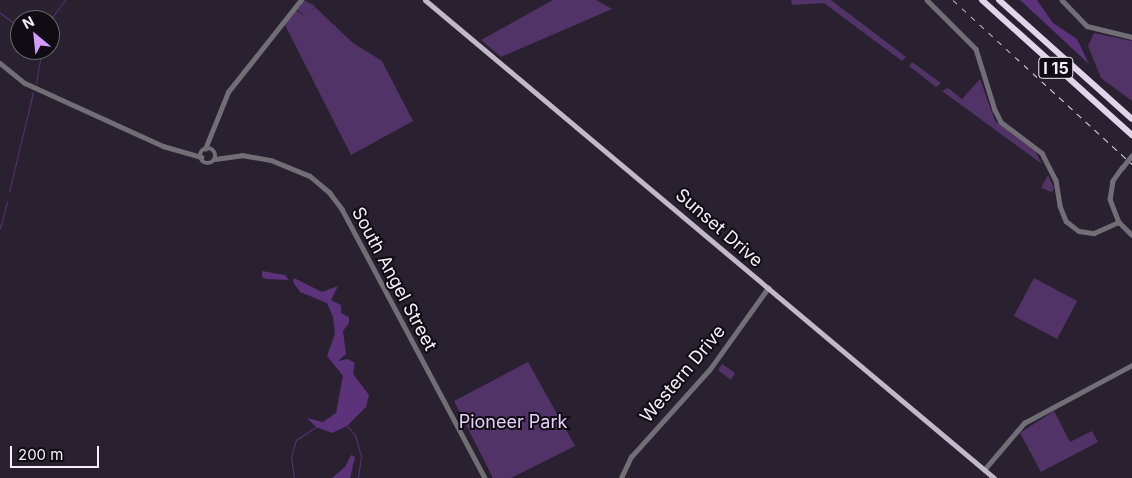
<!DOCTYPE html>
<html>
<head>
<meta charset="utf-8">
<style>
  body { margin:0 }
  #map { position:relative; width:1132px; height:478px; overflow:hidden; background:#292130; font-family:Inter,sans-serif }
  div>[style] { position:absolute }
  .green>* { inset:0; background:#513367; transform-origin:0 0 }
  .water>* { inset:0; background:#5c327a }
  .stream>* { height:1px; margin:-0.5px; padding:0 0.5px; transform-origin:0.5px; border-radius:0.5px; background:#5c327a }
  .minor>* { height:4.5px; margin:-2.25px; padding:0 2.25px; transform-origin:2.25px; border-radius:2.25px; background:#726e76 }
  .minor>.ring { margin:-2.25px; padding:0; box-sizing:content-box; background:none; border:4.5px solid #726e76; border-radius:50% }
  .major>* { height:5px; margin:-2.5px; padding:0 2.5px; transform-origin:2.5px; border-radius:2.5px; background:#c1b8c9 }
  .highway>* { height:6px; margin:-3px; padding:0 3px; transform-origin:3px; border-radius:3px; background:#e0d6ea }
  .rail>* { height:1px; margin-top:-0.5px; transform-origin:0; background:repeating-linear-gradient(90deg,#d6d1db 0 6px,transparent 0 12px) }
  .minor-bridge>* { height:4.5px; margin:-2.25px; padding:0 2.25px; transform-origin:2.25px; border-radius:2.25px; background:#726e76 }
  span { translate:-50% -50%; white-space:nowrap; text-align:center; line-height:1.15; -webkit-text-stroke:4px #100c13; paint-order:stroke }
  .shield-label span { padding:1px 4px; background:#100c13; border:1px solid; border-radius:4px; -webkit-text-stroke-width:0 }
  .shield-label { font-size:16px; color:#f4eff9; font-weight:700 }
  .street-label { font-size:18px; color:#f4eff9 }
  .park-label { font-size:18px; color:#e6d0fa }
  .north { position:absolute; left:10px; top:10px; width:50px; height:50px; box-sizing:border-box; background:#100c13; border:1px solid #6b676f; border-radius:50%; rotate:332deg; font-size:14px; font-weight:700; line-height:20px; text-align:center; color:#f4eff9 }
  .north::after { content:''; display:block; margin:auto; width:18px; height:22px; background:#d29cfd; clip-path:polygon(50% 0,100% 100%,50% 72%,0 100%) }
  .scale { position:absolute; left:10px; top:446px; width:89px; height:22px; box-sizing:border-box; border:2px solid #f4eff9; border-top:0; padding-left:6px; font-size:15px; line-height:18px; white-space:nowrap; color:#f4eff9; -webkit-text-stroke:4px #100c13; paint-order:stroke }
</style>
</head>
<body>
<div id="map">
  <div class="green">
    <div style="clip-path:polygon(304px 0,315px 6px,309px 13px,315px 7px,353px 43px,382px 61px,413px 121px,351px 155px,285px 25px,296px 10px,306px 17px,297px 9px)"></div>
    <div style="clip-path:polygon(553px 0,596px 0,612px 9px,501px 57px,481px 40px)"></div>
    <div style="clip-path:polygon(791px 0,831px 0,906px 57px,902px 61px,824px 3px,792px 5px)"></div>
    <div style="clip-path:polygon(1094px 33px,1132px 41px,1132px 101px,1101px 78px,1088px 46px)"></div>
    <div style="clip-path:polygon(912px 62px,941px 83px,936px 87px,909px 66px)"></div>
    <div style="clip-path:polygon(980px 79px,995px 121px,1035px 151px,1042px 164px,942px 91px,948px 88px,962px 99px)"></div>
    <div style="clip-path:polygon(1048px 175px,1054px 188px,1052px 192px,1041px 188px)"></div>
    <div style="left:1034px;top:278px;width:49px;height:43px;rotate:28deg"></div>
    <div style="clip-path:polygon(528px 362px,575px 446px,511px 478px,493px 478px,454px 401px)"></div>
    <div style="clip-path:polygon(722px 364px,735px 373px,731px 380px,718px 370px)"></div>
    <div style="clip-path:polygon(1054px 411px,1070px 442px,1092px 431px,1098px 442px,1041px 472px,1020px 433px)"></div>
  </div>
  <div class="water">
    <div style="clip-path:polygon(1020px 0,1037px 0,1053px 23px,1077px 39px,1089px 64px)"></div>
    <div style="clip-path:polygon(262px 271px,285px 275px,289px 280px,266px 279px,262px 277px)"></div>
    <div style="clip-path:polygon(294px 278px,322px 292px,338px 286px,331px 300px,341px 305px,341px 313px,349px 317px,349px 323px,343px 331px,346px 354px,338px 361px,348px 359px,355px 363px,353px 374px,369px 395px,366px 407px,347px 426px,332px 433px,316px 427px,307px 418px,323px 422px,336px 413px,343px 376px,327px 356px,335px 334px,333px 317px,327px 303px,300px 292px,293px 282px)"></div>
    <div style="clip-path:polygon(351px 455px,355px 457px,350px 478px,332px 478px,345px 467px)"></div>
  </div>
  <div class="stream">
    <div style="left:0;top:13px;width:24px;rotate:35deg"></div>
    <div style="left:50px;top:20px;width:25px;rotate:-53deg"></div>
    <div style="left:36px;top:83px;width:34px;rotate:-80deg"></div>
    <div style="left:9px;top:192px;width:103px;rotate:-76.5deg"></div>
    <div style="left:0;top:228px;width:28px;rotate:-75deg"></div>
    <div style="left:347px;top:426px;width:12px;rotate:48deg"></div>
    <div style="left:355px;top:435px;width:22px;rotate:74deg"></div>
    <div style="left:361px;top:456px;width:22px;rotate:98deg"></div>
    <div style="left:294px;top:478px;width:21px;rotate:-98deg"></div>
    <div style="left:291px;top:457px;width:18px;rotate:-74deg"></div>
    <div style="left:296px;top:440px;width:24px;rotate:-33deg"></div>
  </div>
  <div class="minor">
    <div style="left:927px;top:0;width:69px;rotate:45deg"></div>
    <div style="left:976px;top:49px;width:64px;rotate:72.7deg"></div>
    <div style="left:995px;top:110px;width:13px;rotate:63deg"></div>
    <div style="left:1001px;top:122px;width:51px;rotate:37.1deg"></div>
    <div style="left:1042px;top:153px;width:30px;rotate:63deg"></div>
    <div style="left:1056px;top:180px;width:26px;rotate:81deg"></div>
    <div style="left:1060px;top:206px;width:16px;rotate:68deg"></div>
    <div style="left:1066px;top:221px;width:16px;rotate:38deg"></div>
    <div style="left:1079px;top:231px;width:15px;rotate:8deg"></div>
    <div style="left:1094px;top:233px;width:27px;rotate:-24deg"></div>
    <div style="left:1062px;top:0;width:36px;rotate:46deg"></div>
    <div style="left:1087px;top:26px;width:46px;rotate:13.7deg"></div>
    <div style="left:0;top:63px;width:32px;rotate:39deg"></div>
    <div style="left:25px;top:83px;width:152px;rotate:24.5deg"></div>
    <div style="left:163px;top:146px;width:40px;rotate:16deg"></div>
    <div class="ring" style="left:200px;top:148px;width:11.5px;height:11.5px"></div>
    <div style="left:205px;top:149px;width:61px;rotate:-68deg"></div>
    <div style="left:228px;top:92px;width:117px;rotate:-51.6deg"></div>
    <div style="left:215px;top:159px;width:27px;rotate:-8deg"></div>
    <div style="left:242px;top:155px;width:29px;rotate:10deg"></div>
    <div style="left:271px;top:160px;width:42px;rotate:22.3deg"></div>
    <div style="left:310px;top:176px;width:26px;rotate:40deg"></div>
    <div style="left:330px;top:193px;width:20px;rotate:53deg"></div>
    <div style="left:342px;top:209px;width:305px;rotate:62deg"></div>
    <div style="left:1122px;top:168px;width:16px;rotate:125deg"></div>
    <div style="left:1113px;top:181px;width:18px;rotate:99deg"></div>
    <div style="left:1110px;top:199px;width:25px;rotate:69deg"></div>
    <div style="left:1119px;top:222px;width:18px;rotate:45deg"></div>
    <div style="left:984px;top:470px;width:62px;rotate:-49.6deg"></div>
    <div style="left:1024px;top:423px;width:123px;rotate:-28.2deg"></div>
    <div style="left:621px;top:478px;width:23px;rotate:-65deg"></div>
    <div style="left:631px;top:457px;width:118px;rotate:-48.1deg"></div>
    <div style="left:710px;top:369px;width:100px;rotate:-54.4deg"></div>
  </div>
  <div class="major">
    <div style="left:425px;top:0;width:743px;rotate:40.03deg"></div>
  </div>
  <div class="highway">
    <div style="left:982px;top:0;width:202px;rotate:42deg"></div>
    <div style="left:999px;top:0;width:178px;rotate:41.8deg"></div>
  </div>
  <div class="rail">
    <div style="left:953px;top:0;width:243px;rotate:42.5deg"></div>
  </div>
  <div class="minor-bridge">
    <div style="left:1122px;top:168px;width:16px;rotate:-52deg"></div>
  </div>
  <div class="shield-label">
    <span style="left:1056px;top:68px">I 15</span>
  </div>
  <div class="street-label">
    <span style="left:719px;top:228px;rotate:41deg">Sunset Drive</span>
    <span style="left:394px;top:279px;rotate:62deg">South Angel Street</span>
    <span style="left:683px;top:374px;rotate:-50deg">Western Drive</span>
  </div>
  <div class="park-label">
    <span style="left:513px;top:422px">Pioneer Park</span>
  </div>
  <div class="north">N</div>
  <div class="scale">200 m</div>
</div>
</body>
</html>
